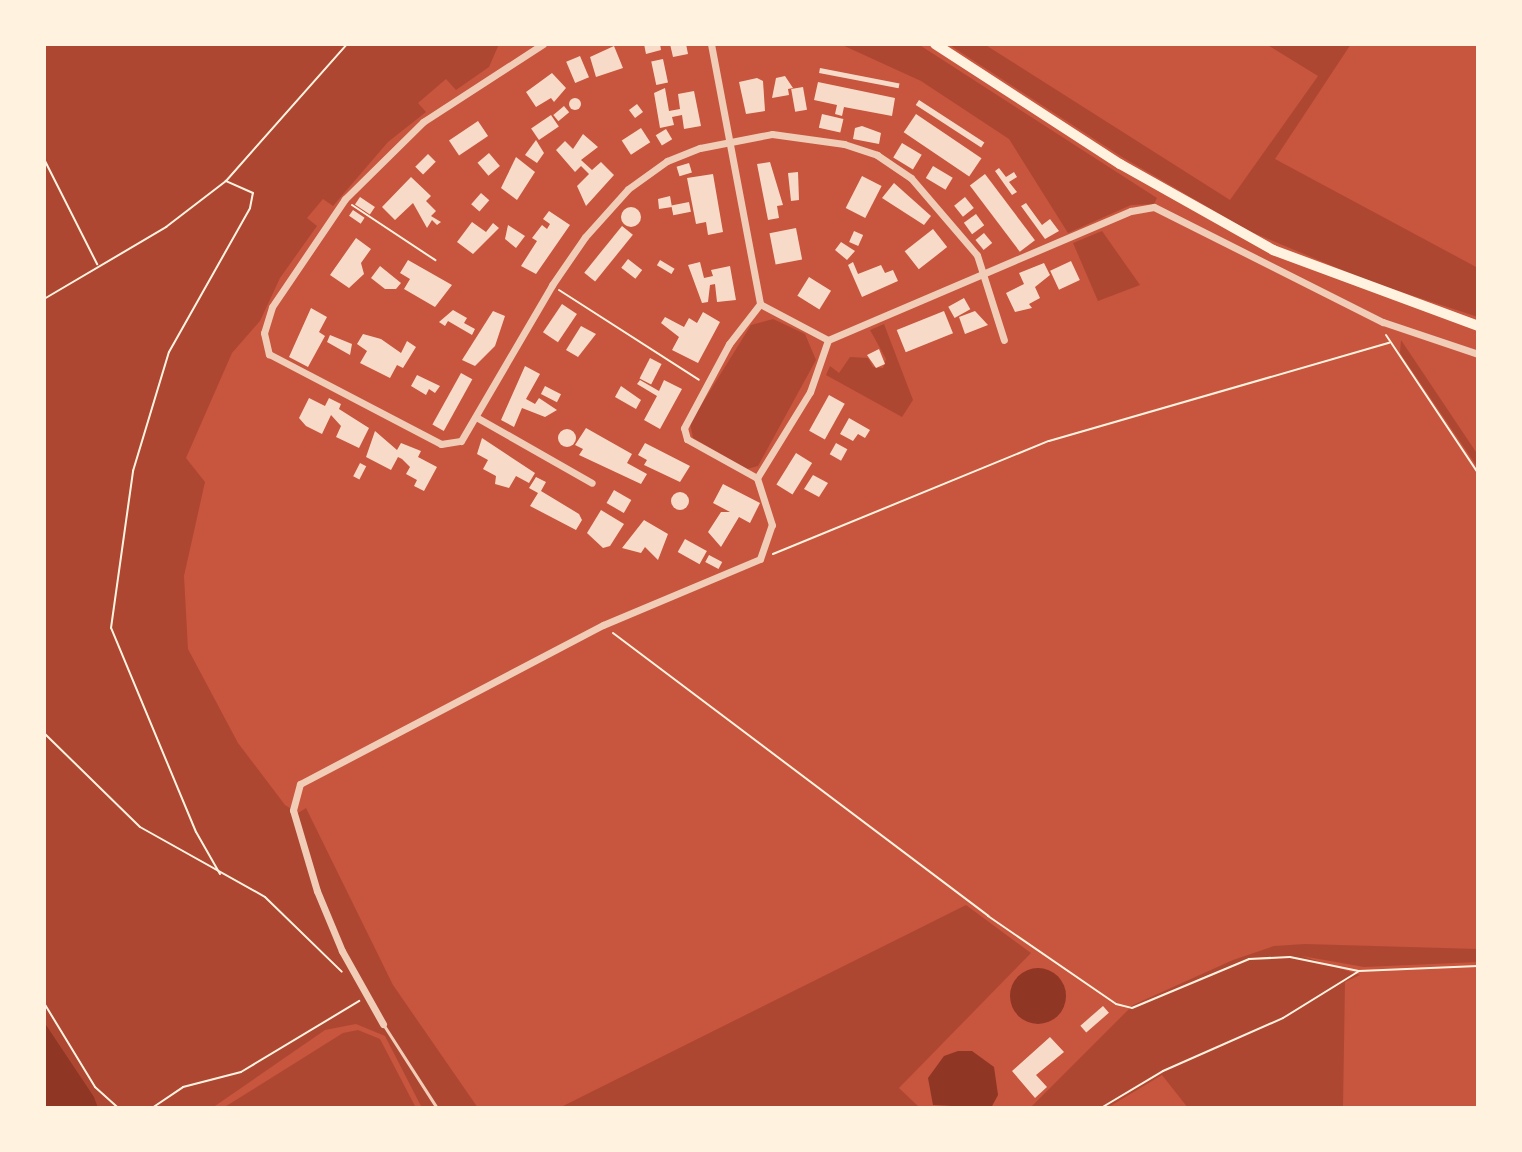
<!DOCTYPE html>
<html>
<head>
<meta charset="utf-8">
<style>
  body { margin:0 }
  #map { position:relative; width:1522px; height:1152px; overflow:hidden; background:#c8553d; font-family:"Sofia Sans Condensed",sans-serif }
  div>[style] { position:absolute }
  .green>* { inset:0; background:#ae4732 }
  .water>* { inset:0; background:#8f3625 }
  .round { border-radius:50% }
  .building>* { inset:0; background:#f7dbc8; transform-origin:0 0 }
  .path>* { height:2px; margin:-1px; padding:0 1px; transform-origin:1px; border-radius:1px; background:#fff3e0 }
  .service>* { height:3px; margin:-1.5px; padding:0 1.5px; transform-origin:1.5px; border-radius:1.5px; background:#f1ccb7 }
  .minor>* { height:7px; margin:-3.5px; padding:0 3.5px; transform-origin:3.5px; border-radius:3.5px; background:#f1ccb7 }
  .secondary>* { height:10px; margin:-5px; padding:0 5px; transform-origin:5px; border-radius:5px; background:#fff3e0 }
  span { translate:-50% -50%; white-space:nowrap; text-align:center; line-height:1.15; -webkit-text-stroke:6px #fff3e0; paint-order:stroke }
  .frame { position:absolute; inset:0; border:46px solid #fff3e0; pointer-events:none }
</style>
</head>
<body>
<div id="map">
  <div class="green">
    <div style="clip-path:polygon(44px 44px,499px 44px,489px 67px,456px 90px,446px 79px,418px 103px,426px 112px,388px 142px,333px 206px,323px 199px,307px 218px,317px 226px,280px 278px,260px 321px,232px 353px,186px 458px,205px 482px,184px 576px,188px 649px,238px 743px,285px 805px,298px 813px,306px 808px,393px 985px,478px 1108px,422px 1108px,385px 1036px,356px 1024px,325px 1030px,212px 1108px,44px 1108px)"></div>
    <div style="clip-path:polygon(840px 44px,918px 44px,1157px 198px,1154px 204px,1131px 205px,1068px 233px,1009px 139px,921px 81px)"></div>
    <div style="clip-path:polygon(948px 44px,984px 44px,1230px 200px,1318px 76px,1266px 44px,1351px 44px,1275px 159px,1478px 268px,1478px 317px,1371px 282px,1249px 231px,1122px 157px)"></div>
    <div style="clip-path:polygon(1102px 231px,1140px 285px,1098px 301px,1073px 243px)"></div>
    <div style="clip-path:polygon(773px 319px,805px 334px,816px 360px,758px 466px,747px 469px,693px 438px,690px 423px,751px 325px)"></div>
    <div style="clip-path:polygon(884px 324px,913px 400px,902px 417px,826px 375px,830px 366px,839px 373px,850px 357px,868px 358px,873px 367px,883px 368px,886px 359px,870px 330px)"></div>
    <div style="clip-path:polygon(1401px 340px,1478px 455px,1478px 468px,1400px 353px)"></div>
    <div style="clip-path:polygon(966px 905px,1031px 953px,899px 1088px,920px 1108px,559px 1108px)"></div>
    <div style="clip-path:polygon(1305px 944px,1478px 949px,1478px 962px,1364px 967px,1302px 956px,1360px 975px,1345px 982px,1343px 1108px,1188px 1108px,1162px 1075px,1107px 1108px,1030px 1108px,1133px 1005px,1233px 960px,1274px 946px)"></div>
    <div style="clip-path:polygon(358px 1030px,380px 1039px,416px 1108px,223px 1108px,343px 1033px)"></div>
  </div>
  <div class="water">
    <div class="round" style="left:1010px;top:968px;width:56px;height:56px"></div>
    <div style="clip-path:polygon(44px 1022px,94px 1097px,98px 1108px,44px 1108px)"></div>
    <div style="clip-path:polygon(958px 1051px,972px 1051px,994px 1067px,998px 1095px,991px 1108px,933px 1105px,928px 1078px,944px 1056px)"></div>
  </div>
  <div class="building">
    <div style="clip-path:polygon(644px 44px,660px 44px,661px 50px,646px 54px)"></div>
    <div style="clip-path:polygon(670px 44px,686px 44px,688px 54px,673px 57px)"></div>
    <div style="clip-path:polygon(614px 46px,623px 68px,596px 77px,590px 57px)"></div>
    <div style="left:580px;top:56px;width:23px;height:15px;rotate:67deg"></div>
    <div style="left:663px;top:59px;width:24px;height:12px;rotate:78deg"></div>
    <div style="left:820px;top:68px;width:81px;height:5px;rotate:11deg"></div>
    <div style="clip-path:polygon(552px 73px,566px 88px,554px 102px,551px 98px,536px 107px,526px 92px)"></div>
    <div style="clip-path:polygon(785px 76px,793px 88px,788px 89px,789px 95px,772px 98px,776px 78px)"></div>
    <div style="clip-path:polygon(757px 78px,763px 81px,765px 111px,746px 114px,739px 82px)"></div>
    <div style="clip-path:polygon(818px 82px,895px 98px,892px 116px,844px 107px,842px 116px,835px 114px,837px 105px,814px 100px)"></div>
    <div style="left:803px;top:87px;width:23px;height:12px;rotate:80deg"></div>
    <div style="clip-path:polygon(665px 88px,669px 111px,680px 109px,678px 94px,694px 91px,701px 126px,684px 129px,682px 115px,672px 117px,674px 125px,660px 128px,654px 93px)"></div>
    <div class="round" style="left:569px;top:98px;width:12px;height:12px"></div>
    <div style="left:919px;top:100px;width:78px;height:6px;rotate:33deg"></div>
    <div style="left:637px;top:104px;width:10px;height:10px;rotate:53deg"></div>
    <div style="left:564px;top:106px;width:8px;height:14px;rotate:50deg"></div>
    <div style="left:822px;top:114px;width:22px;height:14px;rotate:13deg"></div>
    <div style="left:916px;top:114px;width:79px;height:22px;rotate:34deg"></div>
    <div style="left:551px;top:115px;width:14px;height:24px;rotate:56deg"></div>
    <div style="left:478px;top:121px;width:18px;height:35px;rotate:56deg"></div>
    <div style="clip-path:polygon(862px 126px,881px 133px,879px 144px,853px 139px,855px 128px)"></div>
    <div style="left:641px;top:128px;width:17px;height:23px;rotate:57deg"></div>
    <div style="left:666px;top:129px;width:12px;height:12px;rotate:59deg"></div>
    <div style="clip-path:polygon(583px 134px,598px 147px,581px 160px,592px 170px,601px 162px,614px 175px,586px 206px,577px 186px,589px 174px,581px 166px,575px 172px,556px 150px,565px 141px,573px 149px)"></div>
    <div style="clip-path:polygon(536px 140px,544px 153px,537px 163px,525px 155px)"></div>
    <div style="left:902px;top:143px;width:23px;height:17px;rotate:31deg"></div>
    <div style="left:489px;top:153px;width:17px;height:15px;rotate:50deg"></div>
    <div style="left:428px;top:154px;width:11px;height:18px;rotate:45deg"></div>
    <div style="clip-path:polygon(516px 157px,535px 172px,517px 200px,501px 188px)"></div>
    <div style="clip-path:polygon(770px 162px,783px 205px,777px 206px,779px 218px,768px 220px,757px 164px)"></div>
    <div style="left:689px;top:163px;width:10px;height:13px;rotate:73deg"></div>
    <div style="left:933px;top:166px;width:23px;height:14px;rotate:31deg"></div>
    <div style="clip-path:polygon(999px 168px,1006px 177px,1014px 172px,1017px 177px,1009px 182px,1017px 192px,1012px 195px,995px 171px)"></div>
    <div style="clip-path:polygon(798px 172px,799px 200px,791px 201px,788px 173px)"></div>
    <div style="clip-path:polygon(713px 174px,723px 232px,708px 235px,706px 222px,696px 224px,687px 178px)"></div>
    <div style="left:985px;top:174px;width:83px;height:19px;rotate:53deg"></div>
    <div style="left:862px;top:176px;width:22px;height:36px;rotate:27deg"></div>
    <div style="clip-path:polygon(411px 177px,431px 196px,426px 201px,436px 211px,431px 216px,441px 222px,437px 225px,432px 220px,427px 228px,413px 203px,395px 220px,382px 207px)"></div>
    <div style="clip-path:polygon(894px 183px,931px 216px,924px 225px,882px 198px)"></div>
    <div style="left:481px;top:193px;width:11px;height:15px;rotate:41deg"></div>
    <div style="clip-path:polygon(670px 196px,672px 207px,659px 209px,658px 199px)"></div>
    <div style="left:360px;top:197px;width:18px;height:9px;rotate:34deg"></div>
    <div style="left:965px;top:197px;width:14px;height:14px;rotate:51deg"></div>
    <div style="left:689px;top:202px;width:10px;height:18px;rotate:79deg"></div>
    <div style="clip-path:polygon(1026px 203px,1042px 225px,1050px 219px,1059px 231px,1045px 239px,1021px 206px)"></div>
    <div class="round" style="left:621px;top:207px;width:20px;height:20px"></div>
    <div style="left:353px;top:210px;width:14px;height:7px;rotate:34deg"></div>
    <div style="clip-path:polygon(549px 211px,570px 225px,536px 274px,521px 266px,537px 241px,532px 238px,542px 225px,547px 229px,550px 224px,543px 219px)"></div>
    <div style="left:976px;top:214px;width:14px;height:15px;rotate:54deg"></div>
    <div style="clip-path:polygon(472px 222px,486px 232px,493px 223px,499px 228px,473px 254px,457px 242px)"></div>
    <div style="clip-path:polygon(508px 225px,525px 236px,516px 248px,505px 239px)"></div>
    <div style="left:622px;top:226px;width:14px;height:60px;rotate:39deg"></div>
    <div style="left:796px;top:228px;width:32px;height:27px;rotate:79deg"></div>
    <div style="left:933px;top:229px;width:23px;height:36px;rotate:52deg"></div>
    <div style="left:854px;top:231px;width:10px;height:12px;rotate:24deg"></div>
    <div style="left:984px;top:233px;width:13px;height:11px;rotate:51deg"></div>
    <div style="clip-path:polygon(356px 238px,371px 249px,361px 263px,364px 274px,349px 288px,330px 275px)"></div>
    <div style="clip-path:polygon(841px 242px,855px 251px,847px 260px,835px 250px)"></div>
    <div style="left:628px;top:259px;width:18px;height:11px;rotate:38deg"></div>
    <div style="clip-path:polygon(408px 260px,452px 285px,435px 307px,404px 289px,410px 279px,400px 273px)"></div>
    <div style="left:660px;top:260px;width:17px;height:6px;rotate:31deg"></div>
    <div style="left:1071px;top:261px;width:21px;height:23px;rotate:65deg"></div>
    <div style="clip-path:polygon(700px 262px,704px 278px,713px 276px,711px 270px,730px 266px,736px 300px,717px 302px,715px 284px,710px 285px,708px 302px,702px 303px,688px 265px)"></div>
    <div style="clip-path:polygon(853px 262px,858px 274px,881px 265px,885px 273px,893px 270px,898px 281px,862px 297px,848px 265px)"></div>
    <div style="clip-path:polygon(1044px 263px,1050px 275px,1035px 287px,1040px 298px,1029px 304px,1032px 308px,1015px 312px,1006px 293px,1024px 284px,1019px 273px)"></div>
    <div style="clip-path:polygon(380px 266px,401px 283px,396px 289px,385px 289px,371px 278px)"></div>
    <div style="left:809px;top:277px;width:26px;height:22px;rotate:32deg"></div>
    <div style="left:964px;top:298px;width:13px;height:18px;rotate:61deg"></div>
    <div style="left:562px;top:304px;width:18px;height:34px;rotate:34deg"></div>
    <div style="clip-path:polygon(311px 308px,327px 317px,319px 332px,325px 336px,308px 367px,289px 357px)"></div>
    <div style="clip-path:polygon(453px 310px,467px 318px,464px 323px,475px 329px,472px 335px,448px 321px,445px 326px,439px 322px)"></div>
    <div style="clip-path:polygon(493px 311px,505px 316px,495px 346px,475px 366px,462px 360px)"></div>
    <div style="left:944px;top:311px;width:24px;height:51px;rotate:68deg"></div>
    <div style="clip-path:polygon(975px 311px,988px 325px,965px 334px,959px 317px)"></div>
    <div style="clip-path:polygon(703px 312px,720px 322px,698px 363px,672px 350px,679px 337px,661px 323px,665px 317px,684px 327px,689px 318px,697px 323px)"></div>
    <div style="clip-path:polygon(581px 326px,596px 334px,578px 357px,566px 350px)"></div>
    <div style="clip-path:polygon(363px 334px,381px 339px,401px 353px,407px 341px,416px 347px,403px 368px,397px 365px,390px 378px,360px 363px,367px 351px,357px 344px)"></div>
    <div style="clip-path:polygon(330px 335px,352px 344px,350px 355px,327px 342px)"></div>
    <div style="clip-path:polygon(879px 349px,885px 364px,876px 368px,867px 355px)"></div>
    <div style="left:650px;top:358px;width:13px;height:23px;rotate:27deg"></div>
    <div style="clip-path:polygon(525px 366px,540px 374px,526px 399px,535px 404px,539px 398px,557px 410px,545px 417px,522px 408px,514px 427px,501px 420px)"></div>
    <div style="left:461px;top:373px;width:13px;height:59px;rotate:29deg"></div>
    <div style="clip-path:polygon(417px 375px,440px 386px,435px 393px,429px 389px,426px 395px,411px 386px)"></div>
    <div style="clip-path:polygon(640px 380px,659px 391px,664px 380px,682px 389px,660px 429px,644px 420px,657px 396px,637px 384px)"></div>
    <div style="left:545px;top:386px;width:18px;height:9px;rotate:27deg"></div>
    <div style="clip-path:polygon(621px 386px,641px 400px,636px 409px,615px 397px)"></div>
    <div style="left:829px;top:395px;width:18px;height:41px;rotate:29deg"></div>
    <div style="clip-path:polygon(309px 398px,325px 406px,329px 398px,341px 404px,339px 409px,369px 428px,359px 448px,336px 437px,341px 426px,331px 415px,322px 434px,306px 426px,299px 418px)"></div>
    <div style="clip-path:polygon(849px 418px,870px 430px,865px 438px,858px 434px,853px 441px,840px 434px)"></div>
    <div style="clip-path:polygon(586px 428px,632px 454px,627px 463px,647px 474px,641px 484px,579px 455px,583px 449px,575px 445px)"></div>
    <div class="round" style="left:558px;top:429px;width:18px;height:18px"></div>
    <div style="clip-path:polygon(375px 431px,397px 450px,401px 443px,421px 451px,418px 457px,437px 467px,424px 491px,414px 486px,417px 480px,406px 474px,410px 467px,402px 459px,398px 457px,391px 470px,366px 457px)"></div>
    <div style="clip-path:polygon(482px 438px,535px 473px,529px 483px,516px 476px,509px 488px,495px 484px,496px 476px,483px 469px,488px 460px,477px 454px)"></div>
    <div style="clip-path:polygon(645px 443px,690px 466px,680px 482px,644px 465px,647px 460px,638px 455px)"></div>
    <div style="left:836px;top:443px;width:13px;height:13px;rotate:29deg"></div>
    <div style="left:796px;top:453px;width:19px;height:37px;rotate:32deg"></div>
    <div style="left:360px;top:463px;width:7px;height:15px;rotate:27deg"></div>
    <div style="clip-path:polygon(813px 475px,828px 483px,819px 497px,804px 489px)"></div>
    <div style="clip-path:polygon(536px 477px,546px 482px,541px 491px,579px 514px,582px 520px,576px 530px,530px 506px,538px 493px,529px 488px)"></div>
    <div style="clip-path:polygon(723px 484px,760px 503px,750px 523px,739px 517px,721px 547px,708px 532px,721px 512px,730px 512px,713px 503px)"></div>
    <div style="left:614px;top:490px;width:20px;height:15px;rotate:30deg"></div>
    <div class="round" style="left:671px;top:492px;width:18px;height:18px"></div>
    <div style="clip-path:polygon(601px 510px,624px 524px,610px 546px,603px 548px,587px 533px)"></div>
    <div style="clip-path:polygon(644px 520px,668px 534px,658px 560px,645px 547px,641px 553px,622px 548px)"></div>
    <div style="left:685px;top:539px;width:25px;height:15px;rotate:29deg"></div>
    <div style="left:709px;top:555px;width:15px;height:8px;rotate:28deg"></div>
    <div style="left:1103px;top:1006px;width:9px;height:30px;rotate:49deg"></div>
    <div style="clip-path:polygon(1050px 1037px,1064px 1052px,1036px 1075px,1047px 1087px,1035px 1098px,1012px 1071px)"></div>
  </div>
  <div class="path">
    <div style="left:44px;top:159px;width:118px;rotate:63.2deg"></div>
    <div style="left:352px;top:205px;width:100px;rotate:33.5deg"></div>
    <div style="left:559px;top:290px;width:166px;rotate:32.7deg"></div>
    <div style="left:44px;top:299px;width:142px;rotate:-30.5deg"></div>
    <div style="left:166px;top:227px;width:76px;rotate:-37.5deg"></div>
    <div style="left:226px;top:181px;width:183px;rotate:-48.5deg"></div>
    <div style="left:1386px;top:335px;width:166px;rotate:56.3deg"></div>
    <div style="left:773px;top:554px;width:298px;rotate:-22.3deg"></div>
    <div style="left:1049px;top:441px;width:354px;rotate:-16.1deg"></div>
    <div style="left:613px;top:633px;width:470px;rotate:37deg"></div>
    <div style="left:988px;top:916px;width:155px;rotate:34.5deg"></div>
    <div style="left:1116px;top:1004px;width:16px;rotate:14deg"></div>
    <div style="left:1132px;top:1008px;width:127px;rotate:-22.7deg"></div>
    <div style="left:1249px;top:959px;width:41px;rotate:-2.8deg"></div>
    <div style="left:1290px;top:957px;width:70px;rotate:11.5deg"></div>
    <div style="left:44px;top:733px;width:134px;rotate:44.4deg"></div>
    <div style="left:140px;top:827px;width:143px;rotate:29.2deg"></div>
    <div style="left:265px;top:897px;width:107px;rotate:44.2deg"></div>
    <div style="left:220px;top:874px;width:48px;rotate:-119.7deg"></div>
    <div style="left:196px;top:832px;width:221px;rotate:-112.6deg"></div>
    <div style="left:111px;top:628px;width:159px;rotate:-82deg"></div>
    <div style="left:133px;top:471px;width:124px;rotate:-73.2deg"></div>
    <div style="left:169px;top:352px;width:165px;rotate:-60.6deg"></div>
    <div style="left:250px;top:208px;width:15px;rotate:-79deg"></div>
    <div style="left:253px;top:193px;width:30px;rotate:-156deg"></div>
    <div style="left:44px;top:1003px;width:98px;rotate:58.7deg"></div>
    <div style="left:95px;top:1087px;width:31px;rotate:42deg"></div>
    <div style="left:152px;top:1108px;width:37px;rotate:-34deg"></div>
    <div style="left:183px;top:1087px;width:60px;rotate:-14.5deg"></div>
    <div style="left:241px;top:1072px;width:138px;rotate:-31deg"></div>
    <div style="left:1101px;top:1108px;width:72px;rotate:-30.8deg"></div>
    <div style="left:1163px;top:1071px;width:131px;rotate:-23.8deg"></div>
    <div style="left:1283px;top:1018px;width:89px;rotate:-31.7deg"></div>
    <div style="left:1359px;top:971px;width:119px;rotate:-2.4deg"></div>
  </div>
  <div class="service">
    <div style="left:383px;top:1024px;width:100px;rotate:57.3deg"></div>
  </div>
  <div class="minor">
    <div style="left:543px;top:44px;width:143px;rotate:147deg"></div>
    <div style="left:423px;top:122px;width:110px;rotate:135.4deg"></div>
    <div style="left:345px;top:199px;width:130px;rotate:124.1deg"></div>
    <div style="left:272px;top:307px;width:27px;rotate:107deg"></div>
    <div style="left:264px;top:333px;width:22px;rotate:77deg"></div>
    <div style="left:269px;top:354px;width:194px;rotate:27.6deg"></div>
    <div style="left:441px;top:444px;width:20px;rotate:-9deg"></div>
    <div style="left:461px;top:441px;width:181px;rotate:-59.7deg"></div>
    <div style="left:552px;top:285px;width:58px;rotate:-55.5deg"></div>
    <div style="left:585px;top:237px;width:64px;rotate:-48.1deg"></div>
    <div style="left:628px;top:189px;width:48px;rotate:-35.7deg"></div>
    <div style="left:667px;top:161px;width:35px;rotate:-22deg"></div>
    <div style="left:700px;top:148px;width:73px;rotate:-11deg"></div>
    <div style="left:772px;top:134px;width:73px;rotate:7.9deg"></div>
    <div style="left:844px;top:144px;width:35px;rotate:18deg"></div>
    <div style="left:877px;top:155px;width:41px;rotate:34.1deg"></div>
    <div style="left:911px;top:178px;width:101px;rotate:49.4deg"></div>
    <div style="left:977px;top:255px;width:89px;rotate:72.4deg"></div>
    <div style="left:711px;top:44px;width:265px;rotate:79.3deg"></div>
    <div style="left:760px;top:304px;width:77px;rotate:27.9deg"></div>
    <div style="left:828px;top:340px;width:329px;rotate:-23.1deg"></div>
    <div style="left:1131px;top:211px;width:23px;rotate:-10deg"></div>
    <div style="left:1154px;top:207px;width:256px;rotate:26.7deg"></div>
    <div style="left:1383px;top:322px;width:100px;rotate:18.6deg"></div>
    <div style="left:476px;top:417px;width:133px;rotate:29.6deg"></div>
    <div style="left:757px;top:478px;width:80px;rotate:-150.9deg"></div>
    <div style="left:687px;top:439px;width:11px;rotate:-105deg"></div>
    <div style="left:684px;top:428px;width:95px;rotate:-61.8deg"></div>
    <div style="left:729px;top:344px;width:51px;rotate:-52.2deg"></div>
    <div style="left:757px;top:478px;width:101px;rotate:-58.4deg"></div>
    <div style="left:810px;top:392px;width:55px;rotate:-70.9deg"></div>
    <div style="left:383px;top:1024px;width:84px;rotate:-119.3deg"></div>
    <div style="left:342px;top:951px;width:65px;rotate:-112.6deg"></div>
    <div style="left:317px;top:891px;width:84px;rotate:-106.5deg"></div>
    <div style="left:293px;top:810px;width:27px;rotate:-75deg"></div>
    <div style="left:300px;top:784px;width:342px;rotate:-27.7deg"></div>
    <div style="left:603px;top:625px;width:170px;rotate:-22.8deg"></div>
    <div style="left:760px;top:559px;width:36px;rotate:-71deg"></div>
    <div style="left:772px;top:525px;width:49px;rotate:-107.7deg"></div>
  </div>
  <div class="secondary">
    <div style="left:935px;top:44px;width:221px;rotate:33deg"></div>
    <div style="left:1120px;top:164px;width:176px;rotate:29.3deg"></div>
    <div style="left:1273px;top:250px;width:219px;rotate:20.3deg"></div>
  </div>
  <div class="frame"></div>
</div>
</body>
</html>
